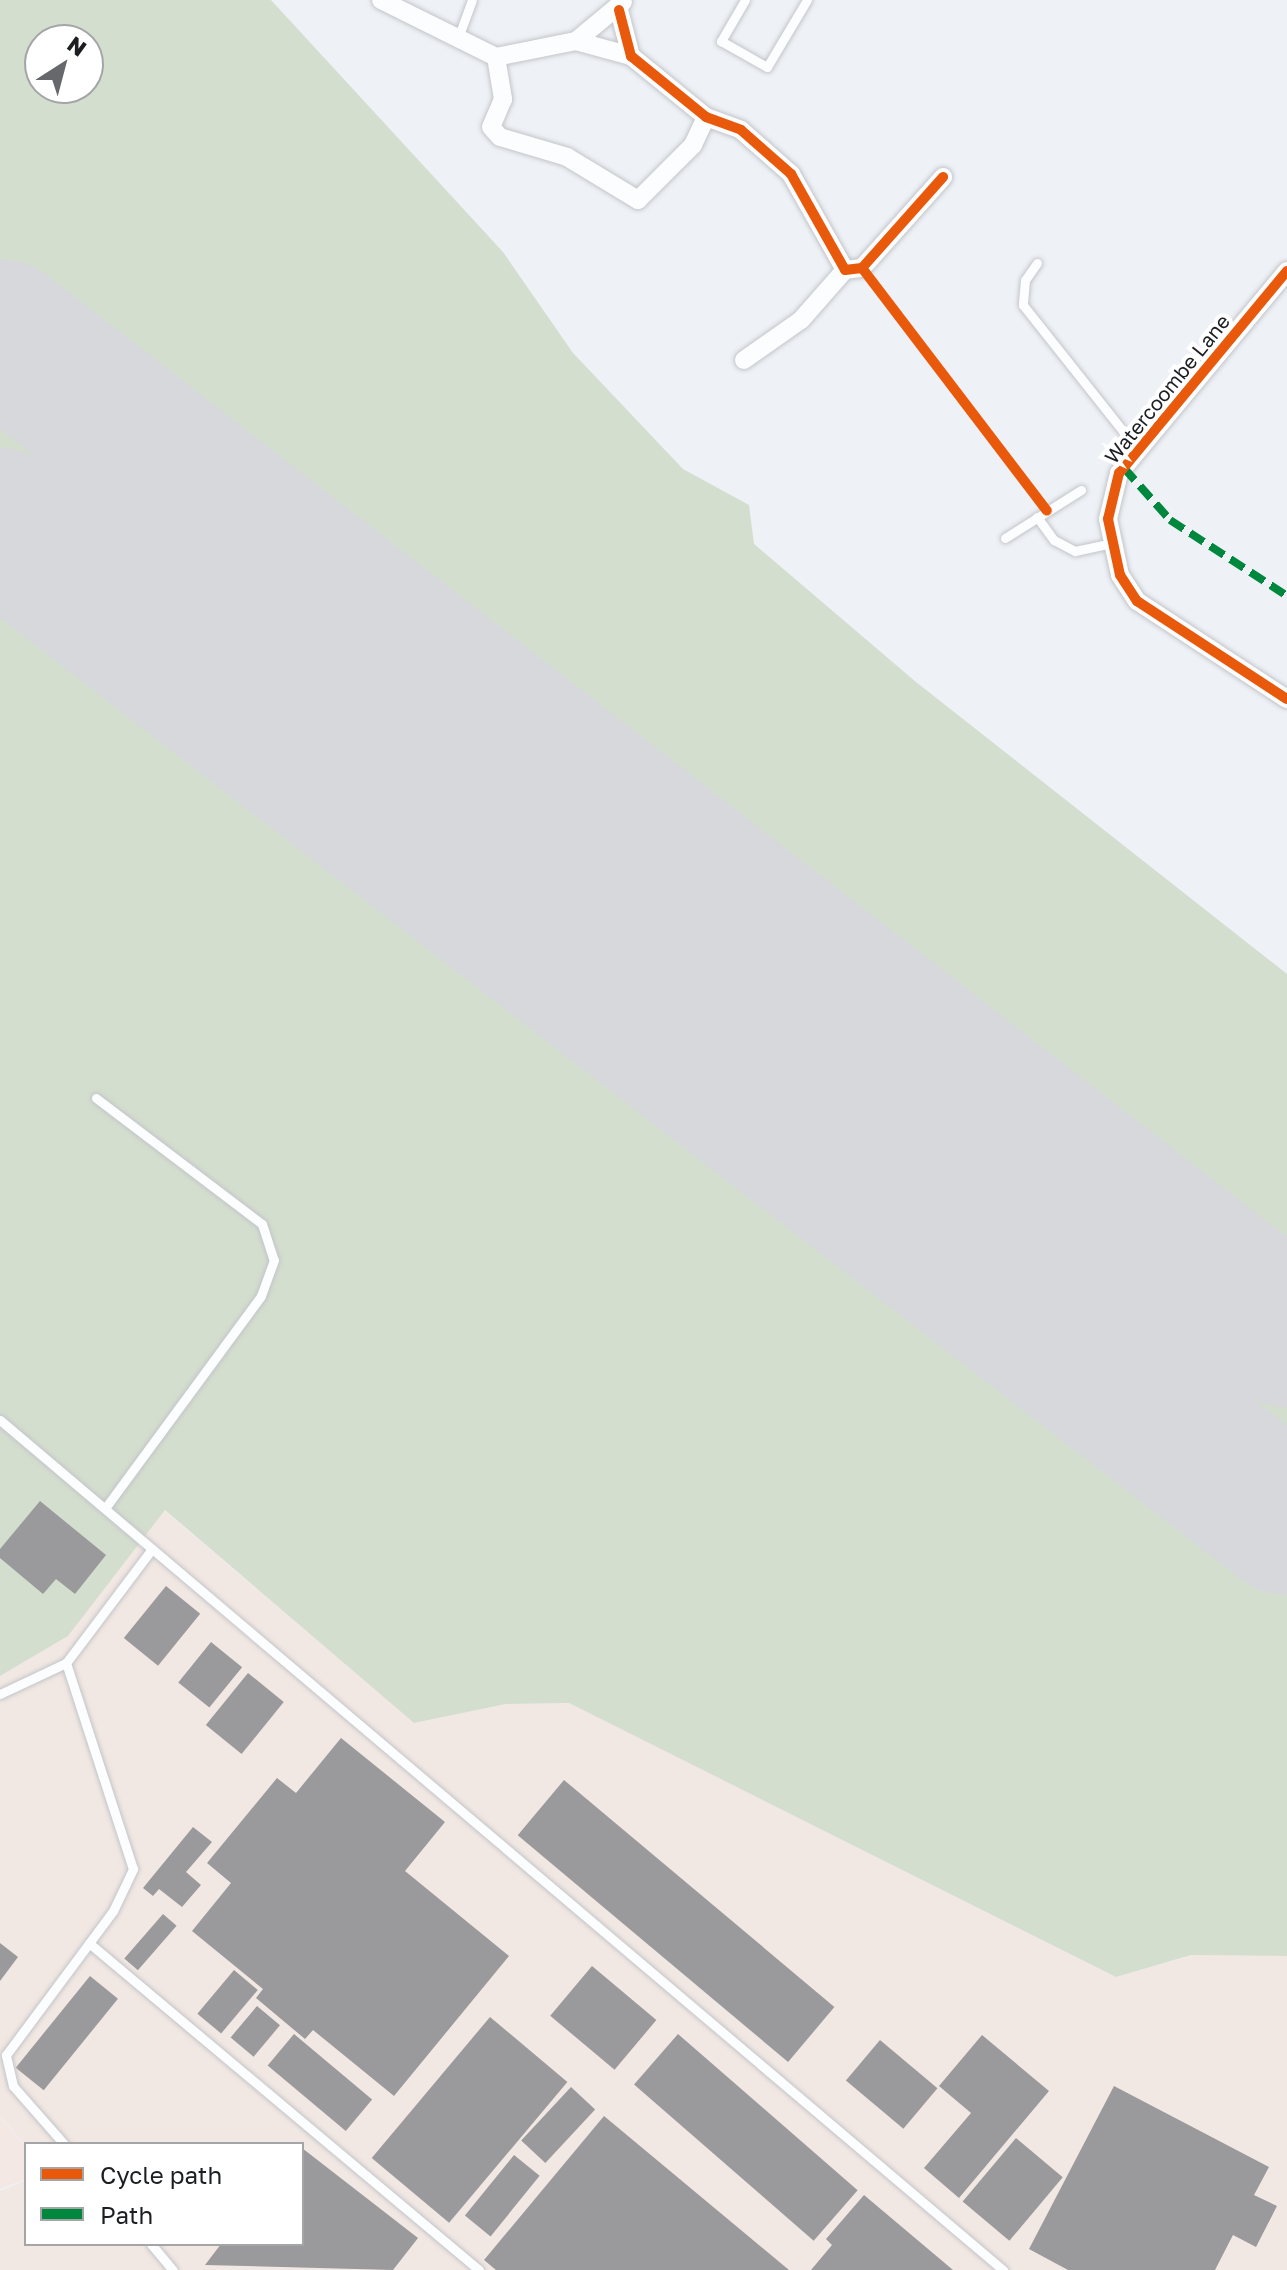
<!DOCTYPE html>
<html>
<head>
<meta charset="utf-8">
<style>
  body { margin:0 }
  #map { position:relative; width:1287px; height:2270px; overflow:hidden; background:#eef1f6; font-family:"Golos Text",sans-serif }
  div>[style] { position:absolute }
  .commercial>* { inset:0; background:#f3e8e3 }
  .industrial>* { inset:0; background:#f2e8e3 }
  .green>* { inset:0; background:#d4dece }
  .runway>* { height:150px; margin:-75px; padding:0 75px; transform-origin:75px; border-radius:75px; background:#d6d8db }
  .building>* { inset:0; background:#9a999b; transform-origin:0 0 }
  .path>* { height:4px; margin-top:-2px; transform-origin:0; background:repeating-linear-gradient(90deg,#d6d7d8 0 4px,transparent 0 10px) }
  .roads { filter:drop-shadow(0 0 2px #c3c5c9) drop-shadow(0 0 2px #c3c5c9) }
  .service>* { height:9px; margin:-4.5px; padding:0 4.5px; transform-origin:4.5px; border-radius:4.5px; background:#fcfdfe }
  .minor>* { height:18px; margin:-9px; padding:0 9px; transform-origin:9px; border-radius:9px; background:#fcfdfe }
  .quiet>* { height:8px; margin-top:-4px; transform-origin:0; background:repeating-linear-gradient(90deg,#00873e 0 16px,transparent 0 24px) }
  .cycleway>* { height:10px; margin:-5px; padding:0 5px; transform-origin:5px; border-radius:5px; background:#e8590c }
  span { translate:-50% -50%; white-space:nowrap; text-align:center; line-height:1.15; -webkit-text-stroke:8px #fff; paint-order:stroke }
  .street-label { font-size:20px; color:#1c1e22 }
  .legend { position:absolute; left:24px; top:2142px; width:280px; height:104px; box-sizing:border-box; background:#fff; border:2px solid #a4a5a7; margin:0; padding:10px 14px; list-style:none; font-size:24px; color:#1c1e22 }
  .legend li { display:flex; align-items:center; gap:16px; height:40px }
  .legend b { width:40px; border:2px solid #a4a5a7 }
  .north { position:absolute; left:24px; top:24px; width:80px; height:80px; box-sizing:border-box; background:#fff; border:2px solid #a4a5a7; border-radius:50%; rotate:36deg; font-size:22px; font-weight:700; line-height:32px; text-align:center; color:#1c1e22 }
  .north::after { content:''; display:block; margin:auto; width:28px; height:36px; background:#66686c; clip-path:polygon(50% 0,100% 100%,50% 72%,0 100%) }
</style>
</head>
<body>
<div id="map">
  <div class="commercial">
    <div style="clip-path:polygon(0 2117px,26px 2147px,26px 2179px,0 2189px)"></div>
  </div>
  <div class="industrial">
    <div style="clip-path:polygon(164px 1510px,414px 1723px,506px 1704px,569px 1703px,1116px 1977px,1191px 1955px,1287px 1956px,1287px 2270px,0 2270px,0 2191px,26px 2180px,26px 2244px,302px 2244px,302px 2144px,26px 2146px,0 2116px,0 1676px,68px 1636px)"></div>
  </div>
  <div class="green">
    <div style="clip-path:polygon(evenodd,0 0,271px 0,503px 252px,573px 353px,683px 469px,749px 505px,754px 544px,916px 682px,1287px 974px,1287px 1956px,1191px 1955px,1116px 1977px,569px 1703px,506px 1704px,414px 1723px,165px 1510px,68px 1636px,0 1676px,0 0,40px 40px,88px 40px,88px 88px,40px 88px,40px 40px)"></div>
  </div>
  <div class="runway">
    <div style="left:0;top:334px;width:1629px;rotate:37.79deg"></div>
    <div style="left:0;top:523px;width:1628px;rotate:37.76deg"></div>
  </div>
  <div class="building">
    <div style="clip-path:polygon(40px 1501px,106px 1555px,75px 1594px,56px 1579px,43px 1594px,0 1558px,0 1549px)"></div>
    <div style="left:166px;top:1586px;width:44px;height:67px;rotate:39deg"></div>
    <div style="left:211px;top:1642px;width:40px;height:52px;rotate:39deg"></div>
    <div style="left:248px;top:1673px;width:46px;height:67px;rotate:39deg"></div>
    <div style="clip-path:polygon(341px 1738px,445px 1822px,405px 1871px,509px 1956px,394px 2096px,313px 2030px,305px 2039px,256px 1998px,263px 1989px,192px 1931px,231px 1883px,207px 1863px,277px 1778px,296px 1793px)"></div>
    <div style="left:564px;top:1780px;width:353px;height:72px;rotate:40deg"></div>
    <div style="clip-path:polygon(193px 1827px,212px 1842px,186px 1872px,201px 1885px,182px 1907px,159px 1889px,153px 1896px,143px 1888px)"></div>
    <div style="left:163px;top:1914px;width:18px;height:59px;rotate:41deg"></div>
    <div style="clip-path:polygon(0 1943px,18px 1957px,0 1981px)"></div>
    <div style="left:592px;top:1966px;width:84px;height:65px;rotate:40deg"></div>
    <div style="left:234px;top:1970px;width:31px;height:57px;rotate:40deg"></div>
    <div style="left:90px;top:1976px;width:36px;height:118px;rotate:39deg"></div>
    <div style="left:257px;top:2006px;width:30px;height:41px;rotate:40deg"></div>
    <div style="left:490px;top:2017px;width:101px;height:184px;rotate:40deg"></div>
    <div style="left:294px;top:2034px;width:102px;height:41px;rotate:40deg"></div>
    <div style="left:678px;top:2034px;width:238px;height:67px;rotate:41deg"></div>
    <div style="clip-path:polygon(982px 2035px,1049px 2091px,959px 2198px,924px 2168px,971px 2113px,939px 2086px)"></div>
    <div style="left:880px;top:2040px;width:75px;height:53px;rotate:40deg"></div>
    <div style="clip-path:polygon(1114px 2086px,1269px 2167px,1254px 2195px,1277px 2206px,1256px 2247px,1233px 2235px,1215px 2270px,1068px 2270px,1029px 2249px)"></div>
    <div style="left:571px;top:2087px;width:33px;height:73px;rotate:43deg"></div>
    <div style="clip-path:polygon(604px 2116px,789px 2270px,496px 2270px,484px 2260px)"></div>
    <div style="left:1016px;top:2138px;width:61px;height:83px;rotate:40deg"></div>
    <div style="clip-path:polygon(302px 2148px,418px 2238px,393px 2270px,205px 2265px,221px 2244px,302px 2244px)"></div>
    <div style="left:514px;top:2155px;width:33px;height:78px;rotate:39deg"></div>
    <div style="clip-path:polygon(864px 2195px,953px 2270px,811px 2270px,832px 2245px,826px 2239px)"></div>
  </div>
  <div class="path">
    <div style="left:874px;top:284px;width:272px;rotate:52.6deg"></div>
  </div>
  <div class="roads">
    <div class="service">
      <div style="left:745px;top:0;width:48px;rotate:120.3deg"></div>
      <div style="left:721px;top:41px;width:53px;rotate:29.5deg"></div>
      <div style="left:767px;top:67px;width:78px;rotate:-59.2deg"></div>
      <div style="left:458px;top:38px;width:40px;rotate:-69.8deg"></div>
      <div style="left:1037px;top:263px;width:21px;rotate:125deg"></div>
      <div style="left:1025px;top:280px;width:25px;rotate:95deg"></div>
      <div style="left:1023px;top:305px;width:185px;rotate:51.6deg"></div>
      <div style="left:1037px;top:517px;width:29px;rotate:54deg"></div>
      <div style="left:1054px;top:540px;width:24px;rotate:28deg"></div>
      <div style="left:1075px;top:551px;width:35px;rotate:-12deg"></div>
      <div style="left:1005px;top:538px;width:90px;rotate:-32.3deg"></div>
      <div style="left:96px;top:1098px;width:208px;rotate:37.2deg"></div>
      <div style="left:262px;top:1224px;width:38px;rotate:72deg"></div>
      <div style="left:274px;top:1260px;width:38px;rotate:110deg"></div>
      <div style="left:261px;top:1296px;width:263px;rotate:126.3deg"></div>
      <div style="left:0;top:1420px;width:1315px;rotate:40.28deg"></div>
      <div style="left:0;top:1694px;width:73px;rotate:-25.2deg"></div>
      <div style="left:66px;top:1663px;width:143px;rotate:-53deg"></div>
      <div style="left:89px;top:1943px;width:509px;rotate:39.98deg"></div>
      <div style="left:64px;top:2144px;width:77px;rotate:-131.3deg"></div>
      <div style="left:13px;top:2086px;width:32px;rotate:-103deg"></div>
      <div style="left:6px;top:2055px;width:179px;rotate:-53.4deg"></div>
      <div style="left:113px;top:1911px;width:47px;rotate:-64.5deg"></div>
      <div style="left:133px;top:1869px;width:217px;rotate:-108deg"></div>
      <div style="left:151px;top:2244px;width:34px;rotate:50deg"></div>
    </div>
    <div class="minor">
      <div style="left:381px;top:0;width:128px;rotate:26.4deg"></div>
      <div style="left:496px;top:57px;width:82px;rotate:-11.3deg"></div>
      <div style="left:576px;top:41px;width:61px;rotate:-39.7deg"></div>
      <div style="left:619px;top:10px;width:48px;rotate:75.4deg"></div>
      <div style="left:631px;top:56px;width:97px;rotate:39.1deg"></div>
      <div style="left:706px;top:117px;width:37px;rotate:20deg"></div>
      <div style="left:741px;top:130px;width:67px;rotate:41.3deg"></div>
      <div style="left:791px;top:174px;width:110px;rotate:60.6deg"></div>
      <div style="left:845px;top:270px;width:17px;rotate:-7deg"></div>
      <div style="left:862px;top:268px;width:122px;rotate:-48.3deg"></div>
      <div style="left:576px;top:41px;width:57px;rotate:15.3deg"></div>
      <div style="left:496px;top:57px;width:43px;rotate:80.5deg"></div>
      <div style="left:503px;top:99px;width:30px;rotate:113deg"></div>
      <div style="left:491px;top:127px;width:13px;rotate:48deg"></div>
      <div style="left:500px;top:137px;width:70px;rotate:16.6deg"></div>
      <div style="left:567px;top:157px;width:83px;rotate:31.2deg"></div>
      <div style="left:638px;top:200px;width:78px;rotate:-45deg"></div>
      <div style="left:693px;top:145px;width:31px;rotate:-65deg"></div>
      <div style="left:1287px;top:271px;width:263px;rotate:129.7deg"></div>
      <div style="left:1119px;top:473px;width:47px;rotate:103.4deg"></div>
      <div style="left:1108px;top:519px;width:57px;rotate:77.9deg"></div>
      <div style="left:1120px;top:575px;width:31px;rotate:57deg"></div>
      <div style="left:1137px;top:601px;width:179px;rotate:33.2deg"></div>
      <div style="left:744px;top:360px;width:70px;rotate:-35.1deg"></div>
      <div style="left:801px;top:320px;width:67px;rotate:-48.7deg"></div>
    </div>
  </div>
  <div class="quiet">
    <div style="left:1124px;top:468px;width:69px;rotate:48.5deg"></div>
    <div style="left:1170px;top:520px;width:140px;rotate:33deg"></div>
  </div>
  <div class="cycleway">
    <div style="left:619px;top:10px;width:48px;rotate:75.4deg"></div>
    <div style="left:631px;top:56px;width:97px;rotate:39.1deg"></div>
    <div style="left:706px;top:117px;width:37px;rotate:20deg"></div>
    <div style="left:741px;top:130px;width:67px;rotate:41.3deg"></div>
    <div style="left:791px;top:174px;width:110px;rotate:60.6deg"></div>
    <div style="left:845px;top:270px;width:17px;rotate:-7deg"></div>
    <div style="left:862px;top:268px;width:122px;rotate:-48.3deg"></div>
    <div style="left:862px;top:268px;width:305px;rotate:52.7deg"></div>
    <div style="left:1287px;top:271px;width:263px;rotate:129.7deg"></div>
    <div style="left:1119px;top:473px;width:47px;rotate:103.4deg"></div>
    <div style="left:1108px;top:519px;width:57px;rotate:77.9deg"></div>
    <div style="left:1120px;top:575px;width:31px;rotate:57deg"></div>
    <div style="left:1137px;top:601px;width:179px;rotate:33.2deg"></div>
  </div>
  <div class="street-label">
    <span style="left:1167px;top:389px;rotate:-51deg">Watercoombe Lane</span>
  </div>
  <ul class="legend">
  <li><b style="height:10px;background:#e8590c"></b>Cycle path</li>
  <li><b style="height:10px;background:#00873e"></b>Path</li>
  </ul>
  <div class="north">N</div>
</div>
</body>
</html>
